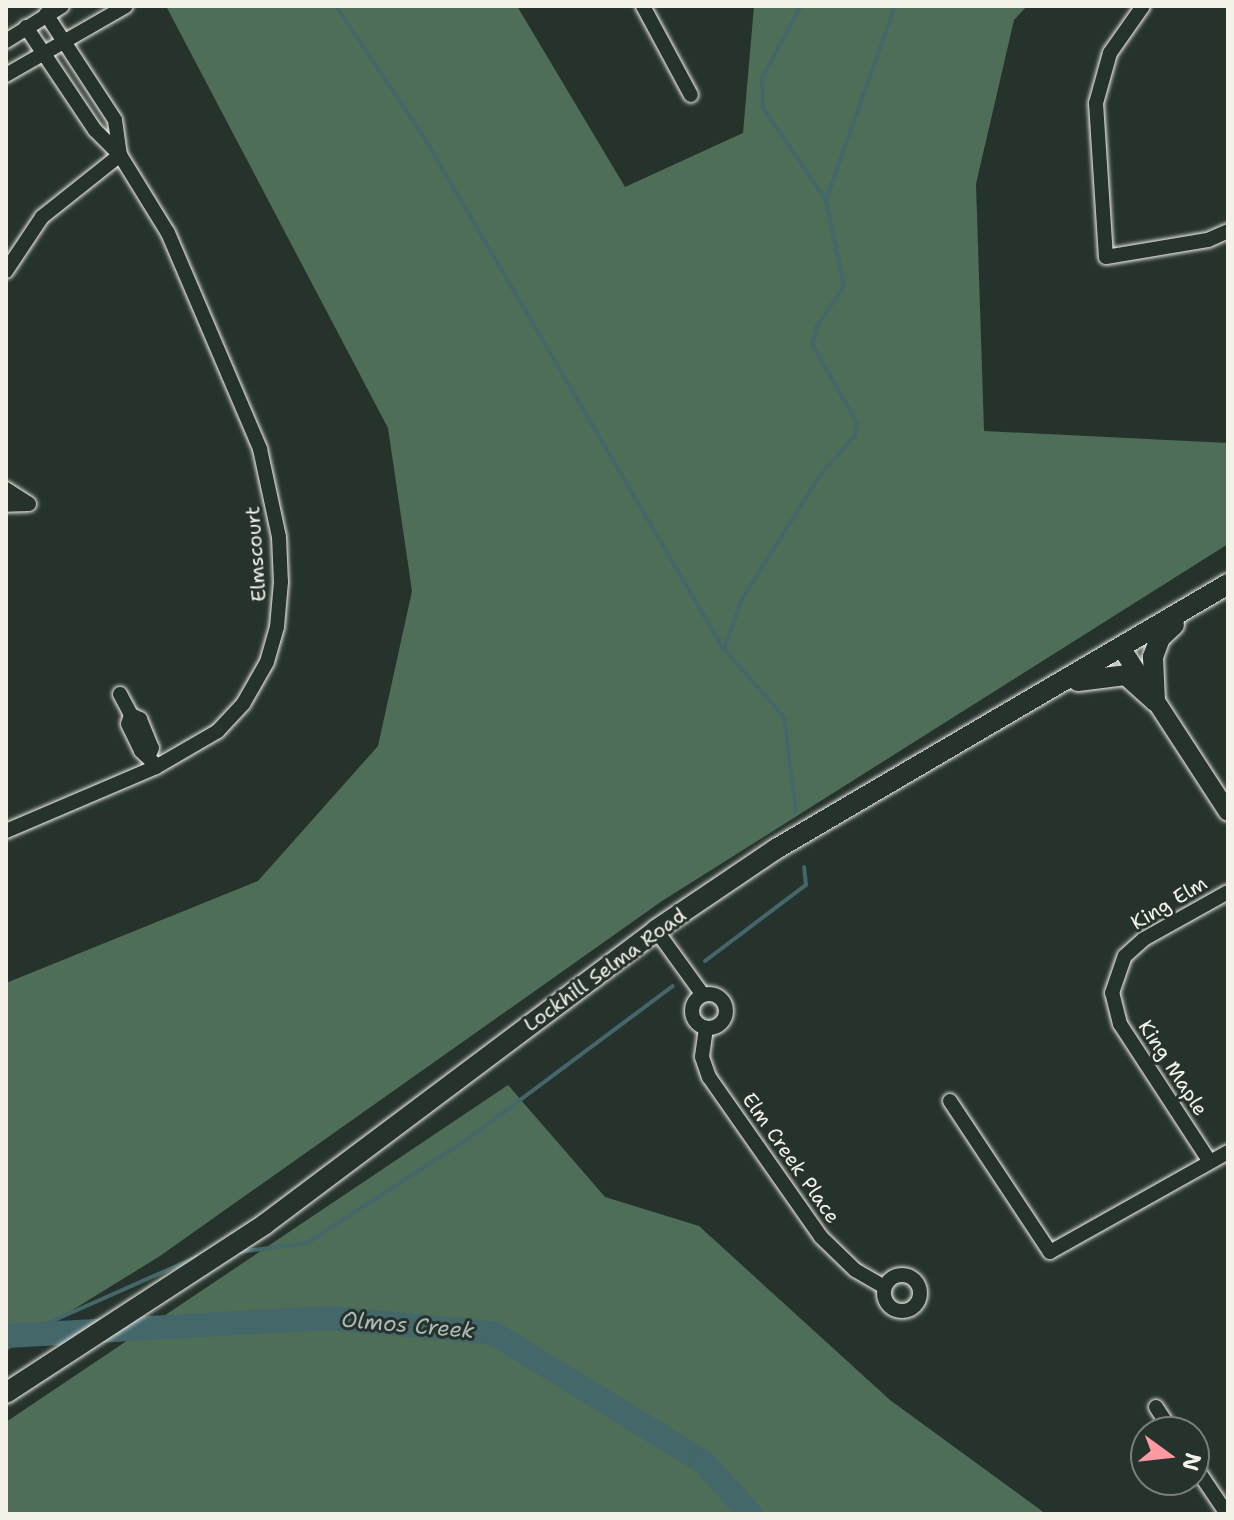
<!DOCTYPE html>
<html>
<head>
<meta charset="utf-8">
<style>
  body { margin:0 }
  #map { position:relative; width:1234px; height:1520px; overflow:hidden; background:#26332d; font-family:"Shantell Sans",sans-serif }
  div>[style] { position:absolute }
  .green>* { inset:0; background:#4f6e57 }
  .stream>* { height:4px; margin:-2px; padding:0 2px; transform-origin:2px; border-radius:2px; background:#44676a }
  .river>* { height:24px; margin:-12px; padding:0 12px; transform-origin:12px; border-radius:12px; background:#44676a }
  .roads { filter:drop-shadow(0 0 2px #f4f1e8) drop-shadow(0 0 2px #f4f1e8) }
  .minor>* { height:14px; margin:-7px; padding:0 7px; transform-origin:7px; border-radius:7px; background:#26332d }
  .minor>.ring { margin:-7px; padding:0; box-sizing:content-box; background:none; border:14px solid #26332d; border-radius:50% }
  .tertiary>* { height:18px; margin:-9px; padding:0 9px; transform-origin:9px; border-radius:9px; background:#26332d }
  .secondary>* { height:20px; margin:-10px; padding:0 10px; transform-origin:10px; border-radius:10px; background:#26332d }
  span { translate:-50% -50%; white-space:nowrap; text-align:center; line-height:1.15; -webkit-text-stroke:6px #26332d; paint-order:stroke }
  .street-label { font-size:20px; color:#f4f1e8 }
  .water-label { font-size:22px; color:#aebab6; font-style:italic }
  .frame { position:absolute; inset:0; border:8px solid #f4f1e8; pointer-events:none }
  .north { position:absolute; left:1130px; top:1416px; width:80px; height:80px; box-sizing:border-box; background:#26332d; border:2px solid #787f78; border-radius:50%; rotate:105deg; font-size:22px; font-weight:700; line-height:32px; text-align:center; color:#f4f1e8 }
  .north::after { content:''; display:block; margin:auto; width:28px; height:36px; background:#ff9aa2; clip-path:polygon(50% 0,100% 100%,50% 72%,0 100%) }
</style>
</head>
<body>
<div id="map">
  <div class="green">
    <div style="clip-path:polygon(166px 6px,517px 6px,625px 187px,743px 133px,754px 6px,1027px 6px,1014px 20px,976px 184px,984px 431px,1228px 443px,1228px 544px,662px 901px,160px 1256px,6px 1351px,6px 983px,258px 881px,378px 746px,412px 591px,388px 428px)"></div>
    <div style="clip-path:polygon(508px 1085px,605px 1197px,699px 1226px,890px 1400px,1046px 1514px,6px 1514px,6px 1422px)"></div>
  </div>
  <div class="stream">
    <div style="left:336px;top:6px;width:154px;rotate:56.1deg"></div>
    <div style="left:422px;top:134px;width:596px;rotate:59.65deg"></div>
    <div style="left:826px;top:200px;width:206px;rotate:-70.4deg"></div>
    <div style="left:796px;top:812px;width:96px;rotate:-97.2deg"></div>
    <div style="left:784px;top:717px;width:91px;rotate:-131.4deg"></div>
    <div style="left:724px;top:649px;width:53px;rotate:-70.2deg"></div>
    <div style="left:742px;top:599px;width:151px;rotate:-57.7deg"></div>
    <div style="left:823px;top:471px;width:47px;rotate:-47.6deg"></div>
    <div style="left:855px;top:436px;width:13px;rotate:-81deg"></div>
    <div style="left:857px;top:423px;width:91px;rotate:-119.7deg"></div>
    <div style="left:812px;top:344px;width:19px;rotate:-74deg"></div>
    <div style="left:817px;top:326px;width:48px;rotate:-56deg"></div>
    <div style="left:844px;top:286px;width:88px;rotate:-101.8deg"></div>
    <div style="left:826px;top:200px;width:112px;rotate:-124.4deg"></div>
    <div style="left:763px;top:108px;width:30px;rotate:-92deg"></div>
    <div style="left:762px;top:78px;width:82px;rotate:-61.6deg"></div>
    <div style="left:705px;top:961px;width:126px;rotate:-37deg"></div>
    <div style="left:806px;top:885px;width:18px;rotate:-96deg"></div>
    <div style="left:238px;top:1252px;width:70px;rotate:-7.4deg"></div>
    <div style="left:307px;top:1243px;width:193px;rotate:-32.9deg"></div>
    <div style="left:469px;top:1138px;width:254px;rotate:-36.7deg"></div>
    <div style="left:23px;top:1334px;width:190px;rotate:-23.9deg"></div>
  </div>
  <div class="river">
    <div style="left:6px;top:1336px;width:324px;rotate:-3.2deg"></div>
    <div style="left:330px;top:1318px;width:164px;rotate:5.3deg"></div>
    <div style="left:493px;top:1333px;width:245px;rotate:31.5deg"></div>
    <div style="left:702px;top:1461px;width:72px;rotate:47.2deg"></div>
  </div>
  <div class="roads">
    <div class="minor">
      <div style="left:643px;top:6px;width:101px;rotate:61.7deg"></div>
      <div style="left:1143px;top:6px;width:57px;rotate:125.1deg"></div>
      <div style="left:1110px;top:53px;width:52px;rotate:105.6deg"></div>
      <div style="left:1096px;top:103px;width:154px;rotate:86.3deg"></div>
      <div style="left:1106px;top:257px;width:103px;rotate:-9.5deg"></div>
      <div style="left:1208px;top:240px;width:22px;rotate:-24deg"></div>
      <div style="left:46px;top:14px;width:126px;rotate:56.9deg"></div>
      <div style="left:115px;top:120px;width:35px;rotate:82deg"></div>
      <div style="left:26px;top:27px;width:124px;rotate:56.2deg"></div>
      <div style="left:95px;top:130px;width:35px;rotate:45deg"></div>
      <div style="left:6px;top:41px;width:66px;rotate:-32deg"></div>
      <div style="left:6px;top:75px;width:138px;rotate:-29.9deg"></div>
      <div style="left:6px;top:271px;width:65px;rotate:-56.3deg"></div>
      <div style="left:42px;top:217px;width:100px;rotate:-38.5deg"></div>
      <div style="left:120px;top:155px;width:92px;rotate:58.4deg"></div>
      <div style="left:168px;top:233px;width:235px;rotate:66.9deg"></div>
      <div style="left:260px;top:449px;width:90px;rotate:77.8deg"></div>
      <div style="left:279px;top:537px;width:45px;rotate:87.5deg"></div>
      <div style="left:281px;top:582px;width:45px;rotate:95.1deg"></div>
      <div style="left:277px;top:627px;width:36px;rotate:106deg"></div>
      <div style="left:267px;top:662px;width:48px;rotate:119.7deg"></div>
      <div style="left:243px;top:704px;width:37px;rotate:133deg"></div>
      <div style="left:218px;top:731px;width:72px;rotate:149.9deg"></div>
      <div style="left:156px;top:767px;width:163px;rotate:156.9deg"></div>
      <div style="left:6px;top:489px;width:27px;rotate:33deg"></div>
      <div style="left:29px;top:504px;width:23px;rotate:178deg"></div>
      <div style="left:120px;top:694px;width:24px;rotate:62deg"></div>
      <div style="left:131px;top:715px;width:10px;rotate:24deg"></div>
      <div style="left:140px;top:719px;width:31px;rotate:68deg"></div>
      <div style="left:152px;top:748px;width:8px;rotate:113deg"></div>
      <div style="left:131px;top:715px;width:9px;rotate:108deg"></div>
      <div style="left:128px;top:724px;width:30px;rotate:64deg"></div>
      <div style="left:141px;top:751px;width:18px;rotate:43deg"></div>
      <div style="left:656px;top:930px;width:80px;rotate:54.1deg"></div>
      <div class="ring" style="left:692px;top:994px;width:20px;height:20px"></div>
      <div style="left:706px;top:1028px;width:29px;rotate:98deg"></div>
      <div style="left:702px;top:1057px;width:21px;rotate:71deg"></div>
      <div style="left:709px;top:1077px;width:195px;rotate:55deg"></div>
      <div style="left:821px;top:1237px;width:47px;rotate:44.1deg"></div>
      <div style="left:855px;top:1270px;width:34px;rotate:30deg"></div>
      <div style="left:950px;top:1101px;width:181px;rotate:56.5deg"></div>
      <div style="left:1050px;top:1252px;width:204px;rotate:-29.3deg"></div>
      <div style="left:1210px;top:1162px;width:165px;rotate:-123.1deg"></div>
      <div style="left:1120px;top:1024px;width:32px;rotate:-104deg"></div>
      <div style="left:1112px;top:993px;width:39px;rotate:-71deg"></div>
      <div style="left:1125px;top:956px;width:25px;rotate:-42deg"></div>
      <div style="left:1144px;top:939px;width:96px;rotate:-29.2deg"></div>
      <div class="ring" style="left:884px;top:1275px;width:22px;height:22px"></div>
      <div style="left:1156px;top:1407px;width:30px;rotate:57deg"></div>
      <div style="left:1194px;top:1465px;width:59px;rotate:56deg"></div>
    </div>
    <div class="tertiary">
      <div style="left:1122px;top:649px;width:194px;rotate:57deg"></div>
    </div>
    <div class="secondary">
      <div style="left:1078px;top:681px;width:48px;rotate:-7.1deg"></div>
      <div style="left:1126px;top:675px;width:39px;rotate:42deg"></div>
      <div style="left:1155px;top:701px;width:44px;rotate:-92.6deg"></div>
      <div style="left:1153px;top:657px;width:20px;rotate:-70deg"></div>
      <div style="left:1160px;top:638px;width:19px;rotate:-43deg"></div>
      <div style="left:6px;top:1393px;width:309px;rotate:-33.1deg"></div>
      <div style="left:265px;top:1224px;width:489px;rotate:-36.9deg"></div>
      <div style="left:656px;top:930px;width:145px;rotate:-34deg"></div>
      <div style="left:776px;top:849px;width:524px;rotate:-30.38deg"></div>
    </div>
  </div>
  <div class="street-label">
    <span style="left:256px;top:554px;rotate:-94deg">Elmscourt</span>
    <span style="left:1169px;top:903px;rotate:-31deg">King Elm</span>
    <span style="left:605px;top:970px;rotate:-36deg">Lockhill Selma Road</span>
    <span style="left:1173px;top:1068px;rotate:57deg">King Maple</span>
    <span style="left:791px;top:1158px;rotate:55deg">Elm Creek Place</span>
  </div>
  <div class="water-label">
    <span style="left:408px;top:1325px;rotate:5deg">Olmos Creek</span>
  </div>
  <div class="frame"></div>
  <div class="north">N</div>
</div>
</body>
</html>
